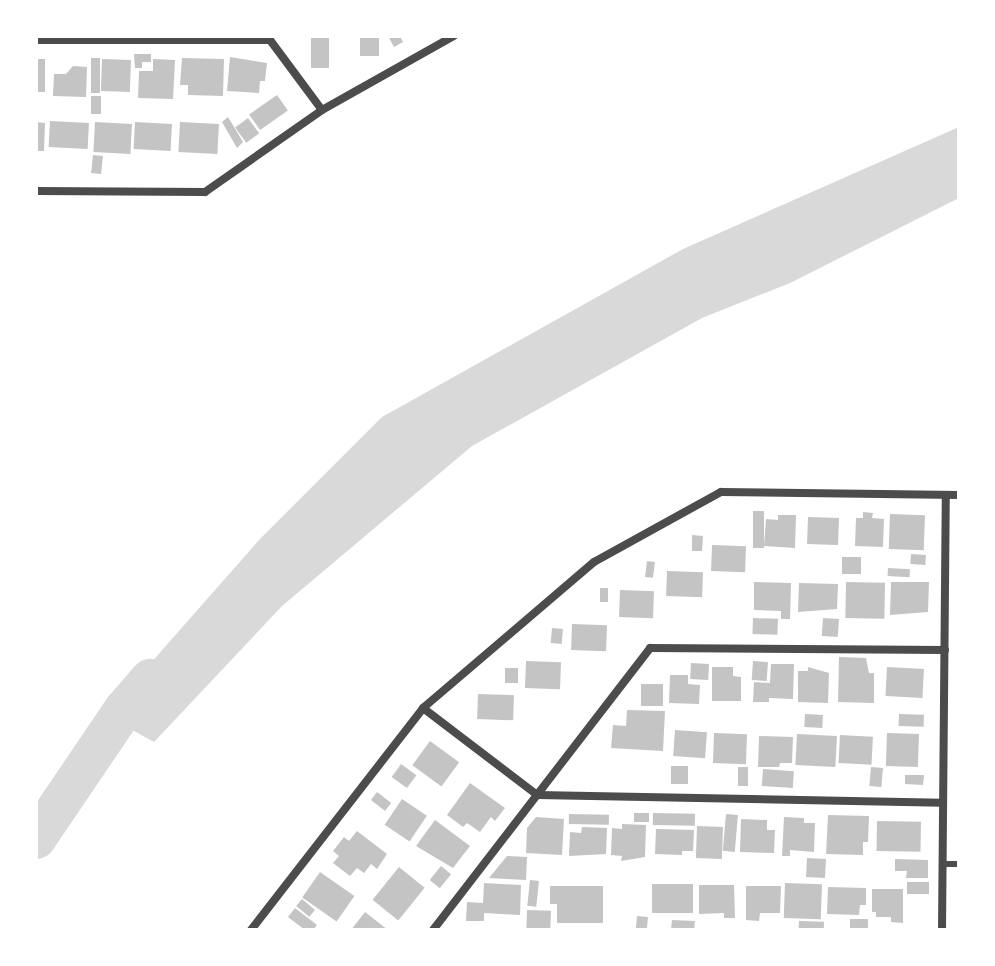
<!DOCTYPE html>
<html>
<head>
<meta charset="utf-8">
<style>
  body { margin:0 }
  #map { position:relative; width:995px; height:966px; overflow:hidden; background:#fff; font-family:"DM Sans",sans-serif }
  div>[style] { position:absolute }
  .water>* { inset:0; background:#d9d9d9 }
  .river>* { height:40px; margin:-20px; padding:0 20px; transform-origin:20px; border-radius:20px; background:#d9d9d9 }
  .building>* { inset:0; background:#c4c4c4; transform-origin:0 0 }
  .service>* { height:6px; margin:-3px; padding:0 3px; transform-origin:3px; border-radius:3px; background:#4c4c4c }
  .minor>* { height:8px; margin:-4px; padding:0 4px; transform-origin:4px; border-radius:4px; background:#4c4c4c }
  span { translate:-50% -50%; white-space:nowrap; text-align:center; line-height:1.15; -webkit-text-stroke:8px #fff; paint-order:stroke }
  .frame { position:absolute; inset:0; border:38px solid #fff; pointer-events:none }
</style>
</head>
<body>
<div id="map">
  <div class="water">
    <div style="clip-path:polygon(959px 127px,959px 198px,790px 283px,702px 318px,472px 446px,282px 606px,154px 742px,105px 715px,259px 540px,382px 417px,683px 249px)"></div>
  </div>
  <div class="river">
    <div style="left:36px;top:839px;width:157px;rotate:-55.9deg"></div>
    <div style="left:124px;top:709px;width:40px;rotate:-49deg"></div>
  </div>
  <div class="building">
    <div style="left:311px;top:36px;width:18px;height:32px"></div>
    <div style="left:360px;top:36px;width:19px;height:20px"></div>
    <div style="clip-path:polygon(388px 36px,400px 36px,403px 42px,394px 47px)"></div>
    <div style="clip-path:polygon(134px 54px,151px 54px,151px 62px,142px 62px,142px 68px,135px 68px)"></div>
    <div style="clip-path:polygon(230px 57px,267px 63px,265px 81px,260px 81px,259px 93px,227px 91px)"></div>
    <div style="left:91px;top:58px;width:9px;height:35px"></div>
    <div style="clip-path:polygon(182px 58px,224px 59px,223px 96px,188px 95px,188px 85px,180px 85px)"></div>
    <div style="left:36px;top:59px;width:9px;height:33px"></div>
    <div style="left:102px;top:59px;width:29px;height:32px;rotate:2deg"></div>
    <div style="clip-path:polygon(153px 59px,175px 60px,173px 99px,138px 98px,139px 71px,153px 71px)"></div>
    <div style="clip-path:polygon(73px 66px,87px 67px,86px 97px,53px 96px,54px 74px,66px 74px)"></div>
    <div style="left:277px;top:95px;width:19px;height:34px;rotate:55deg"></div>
    <div style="left:91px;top:96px;width:10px;height:18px"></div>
    <div style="clip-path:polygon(228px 117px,243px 142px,237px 148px,222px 122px)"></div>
    <div style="left:248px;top:118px;width:19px;height:16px;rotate:54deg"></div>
    <div style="left:50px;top:121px;width:39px;height:26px;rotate:3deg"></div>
    <div style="clip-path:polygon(36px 122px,45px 123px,44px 151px,36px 151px)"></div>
    <div style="left:95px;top:122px;width:37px;height:30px;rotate:3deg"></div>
    <div style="left:135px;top:122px;width:37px;height:27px;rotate:3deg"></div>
    <div style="left:180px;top:122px;width:39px;height:30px;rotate:3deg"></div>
    <div style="left:93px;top:155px;width:10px;height:18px;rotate:6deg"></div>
    <div style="left:753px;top:511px;width:11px;height:37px"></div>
    <div style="clip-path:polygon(863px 512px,873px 513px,872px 518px,884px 519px,883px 547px,855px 546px,856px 518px,863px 518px)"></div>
    <div style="left:890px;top:514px;width:35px;height:35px;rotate:2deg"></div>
    <div style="clip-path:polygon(778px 515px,796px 515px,795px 548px,764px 546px,766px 519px,778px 520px)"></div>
    <div style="left:808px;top:517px;width:31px;height:27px;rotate:2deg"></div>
    <div style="clip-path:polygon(692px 535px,703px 536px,702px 551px,692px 551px)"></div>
    <div style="left:712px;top:545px;width:34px;height:26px;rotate:2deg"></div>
    <div style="left:911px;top:554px;width:15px;height:10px;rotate:4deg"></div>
    <div style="left:842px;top:557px;width:19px;height:17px"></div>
    <div style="left:647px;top:561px;width:8px;height:16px;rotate:7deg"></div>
    <div style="left:888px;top:568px;width:22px;height:8px;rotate:3deg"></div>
    <div style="left:667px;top:571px;width:36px;height:25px;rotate:2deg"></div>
    <div style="clip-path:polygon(754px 582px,791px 583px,790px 619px,781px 619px,781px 611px,754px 610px)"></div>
    <div style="left:846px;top:582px;width:39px;height:36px;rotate:1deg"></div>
    <div style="clip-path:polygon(891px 582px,929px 582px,928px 612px,890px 615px)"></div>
    <div style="clip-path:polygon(799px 583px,838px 584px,837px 609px,798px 612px)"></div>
    <div style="left:600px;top:588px;width:8px;height:14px"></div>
    <div style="left:620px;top:590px;width:34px;height:27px;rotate:2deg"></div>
    <div style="left:753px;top:618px;width:25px;height:16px;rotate:2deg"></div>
    <div style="left:823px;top:618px;width:16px;height:18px;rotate:4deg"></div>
    <div style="left:572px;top:624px;width:35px;height:26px;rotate:2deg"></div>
    <div style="left:552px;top:628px;width:11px;height:15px;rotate:5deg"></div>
    <div style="clip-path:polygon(839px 657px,866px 658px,869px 673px,874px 673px,874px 703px,838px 702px)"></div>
    <div style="left:526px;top:661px;width:35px;height:27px;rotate:2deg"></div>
    <div style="left:753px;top:661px;width:15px;height:19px;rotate:4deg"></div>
    <div style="left:691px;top:663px;width:18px;height:16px;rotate:3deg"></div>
    <div style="clip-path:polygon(771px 664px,794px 664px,793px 699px,769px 698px,769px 702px,753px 702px,754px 682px,770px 683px)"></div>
    <div style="clip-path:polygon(712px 667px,733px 667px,733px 676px,741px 677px,741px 701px,712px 701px)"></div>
    <div style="clip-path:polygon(808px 667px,829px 673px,828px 703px,798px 702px,798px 671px,808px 671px)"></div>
    <div style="left:887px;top:667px;width:37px;height:29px;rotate:3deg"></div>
    <div style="left:505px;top:668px;width:13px;height:15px"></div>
    <div style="clip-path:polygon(670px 675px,688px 675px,688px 684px,700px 685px,699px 704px,669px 703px)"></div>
    <div style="left:641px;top:684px;width:22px;height:22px"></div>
    <div style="left:478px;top:694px;width:36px;height:25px;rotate:2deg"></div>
    <div style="clip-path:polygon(627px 710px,665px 711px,663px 751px,611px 748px,613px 725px,626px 726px)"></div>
    <div style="left:805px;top:714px;width:18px;height:13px;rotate:3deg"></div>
    <div style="left:899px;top:714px;width:25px;height:12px;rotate:2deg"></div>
    <div style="left:675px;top:730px;width:32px;height:26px;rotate:4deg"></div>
    <div style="left:714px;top:733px;width:33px;height:30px;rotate:2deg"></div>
    <div style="left:887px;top:733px;width:32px;height:33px;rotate:2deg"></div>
    <div style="left:797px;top:734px;width:40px;height:31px;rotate:3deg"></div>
    <div style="left:840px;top:735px;width:33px;height:28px;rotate:3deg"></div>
    <div style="clip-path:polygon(759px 736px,793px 737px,792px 763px,780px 763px,779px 767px,758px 767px)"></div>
    <div style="left:430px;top:741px;width:36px;height:30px;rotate:36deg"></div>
    <div style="left:401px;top:764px;width:19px;height:16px;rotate:36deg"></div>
    <div style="left:671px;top:766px;width:17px;height:18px"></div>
    <div style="left:738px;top:767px;width:10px;height:19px"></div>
    <div style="left:871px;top:767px;width:12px;height:19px;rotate:5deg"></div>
    <div style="left:763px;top:769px;width:31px;height:17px;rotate:4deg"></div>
    <div style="clip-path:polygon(905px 775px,924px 775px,923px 785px,905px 784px)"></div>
    <div style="clip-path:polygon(470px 783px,505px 808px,495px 821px,491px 817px,480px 832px,467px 823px,463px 827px,447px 815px)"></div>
    <div style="left:377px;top:792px;width:18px;height:10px;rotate:38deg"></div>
    <div style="left:402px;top:799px;width:30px;height:31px;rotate:34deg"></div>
    <div style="left:634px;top:813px;width:15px;height:9px"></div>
    <div style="left:653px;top:813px;width:42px;height:12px;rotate:1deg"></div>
    <div style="left:569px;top:814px;width:40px;height:10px;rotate:1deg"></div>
    <div style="left:726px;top:814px;width:12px;height:37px;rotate:5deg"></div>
    <div style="clip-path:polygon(828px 815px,869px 816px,868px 842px,863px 842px,863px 855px,826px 854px)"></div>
    <div style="clip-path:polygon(536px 817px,564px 819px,562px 855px,526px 853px,527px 828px)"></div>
    <div style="clip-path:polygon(784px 817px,804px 818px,804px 823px,815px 823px,814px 852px,790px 850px,790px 856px,782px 856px)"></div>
    <div style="clip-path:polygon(741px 819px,767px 820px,767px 830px,775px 830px,774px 853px,740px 852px)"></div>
    <div style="clip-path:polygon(435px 820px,470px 846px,453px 868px,416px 846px)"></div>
    <div style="left:877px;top:821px;width:44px;height:30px;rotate:1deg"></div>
    <div style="clip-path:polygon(622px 824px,646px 825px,645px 857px,621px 861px,622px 856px,611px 855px,612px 828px,622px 829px)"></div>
    <div style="left:697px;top:826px;width:26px;height:32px;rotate:2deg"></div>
    <div style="clip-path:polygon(582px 827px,607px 828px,606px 854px,569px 856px,570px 832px,581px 833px)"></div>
    <div style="clip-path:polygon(656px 829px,694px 830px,693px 851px,682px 851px,682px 855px,655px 854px)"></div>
    <div style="clip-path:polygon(357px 831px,387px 854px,377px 869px,371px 864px,364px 873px,357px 868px,350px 876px,333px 863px,339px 856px,333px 851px,344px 837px,349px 841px)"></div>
    <div style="clip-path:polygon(507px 856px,527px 857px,526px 880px,489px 878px)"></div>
    <div style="left:807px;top:858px;width:19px;height:19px;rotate:3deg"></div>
    <div style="clip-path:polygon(895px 859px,928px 860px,928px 878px,906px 878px,907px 871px,895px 871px)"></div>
    <div style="left:441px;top:866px;width:13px;height:18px;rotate:39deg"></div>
    <div style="left:399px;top:867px;width:33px;height:42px;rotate:39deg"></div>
    <div style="left:320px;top:872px;width:42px;height:31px;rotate:35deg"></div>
    <div style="left:530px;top:880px;width:9px;height:26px;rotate:6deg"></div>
    <div style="left:907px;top:882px;width:22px;height:12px"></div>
    <div style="clip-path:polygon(484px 883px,521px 885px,520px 915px,484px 913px,484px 921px,466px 921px,467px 902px,483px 903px)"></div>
    <div style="left:785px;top:883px;width:37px;height:35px;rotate:2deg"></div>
    <div style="left:652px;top:884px;width:41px;height:29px"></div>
    <div style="clip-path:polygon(699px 885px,734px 885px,735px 918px,724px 918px,724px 913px,699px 914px)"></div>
    <div style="clip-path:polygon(550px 886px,603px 886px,603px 923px,557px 923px,557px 904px,550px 904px)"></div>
    <div style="clip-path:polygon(746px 886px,781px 886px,780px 913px,760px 913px,759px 921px,746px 920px)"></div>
    <div style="clip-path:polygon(828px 887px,866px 888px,866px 905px,860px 905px,859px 915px,827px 914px)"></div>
    <div style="clip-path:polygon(872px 889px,903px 889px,903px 923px,891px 922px,891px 917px,876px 917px,876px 912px,872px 912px)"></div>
    <div style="left:302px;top:899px;width:17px;height:9px;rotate:40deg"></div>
    <div style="clip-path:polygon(295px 908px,317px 925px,313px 930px,305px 930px,288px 917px)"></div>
    <div style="left:527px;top:910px;width:24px;height:20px;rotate:2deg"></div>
    <div style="clip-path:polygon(365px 912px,388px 930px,351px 930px)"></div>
    <div style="left:637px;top:916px;width:11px;height:14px;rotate:5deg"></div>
    <div style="left:868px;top:919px;width:11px;height:18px;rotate:90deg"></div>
    <div style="clip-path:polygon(672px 920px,695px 921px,694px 930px,671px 930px)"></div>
    <div style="left:799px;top:921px;width:25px;height:9px;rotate:2deg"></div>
  </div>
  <div class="service">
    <div style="left:942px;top:864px;width:17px"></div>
  </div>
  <div class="minor">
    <div style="left:36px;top:40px;width:234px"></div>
    <div style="left:270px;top:40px;width:87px;rotate:53.4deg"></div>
    <div style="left:36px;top:191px;width:169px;rotate:0.3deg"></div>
    <div style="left:205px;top:192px;width:143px;rotate:-35deg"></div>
    <div style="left:322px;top:110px;width:151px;rotate:-29.3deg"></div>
    <div style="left:423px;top:708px;width:143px;rotate:37.3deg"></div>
    <div style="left:537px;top:795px;width:405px;rotate:1.1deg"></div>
    <div style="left:251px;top:930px;width:281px;rotate:-52.2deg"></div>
    <div style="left:423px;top:708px;width:225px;rotate:-40.5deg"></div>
    <div style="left:594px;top:562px;width:145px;rotate:-28.9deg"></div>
    <div style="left:721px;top:492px;width:238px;rotate:0.7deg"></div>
    <div style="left:433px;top:930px;width:356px;rotate:-52.4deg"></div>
    <div style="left:650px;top:648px;width:295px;rotate:0.4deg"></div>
    <div style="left:942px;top:930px;width:435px;rotate:-89.5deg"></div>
  </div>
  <div class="frame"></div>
</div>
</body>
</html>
